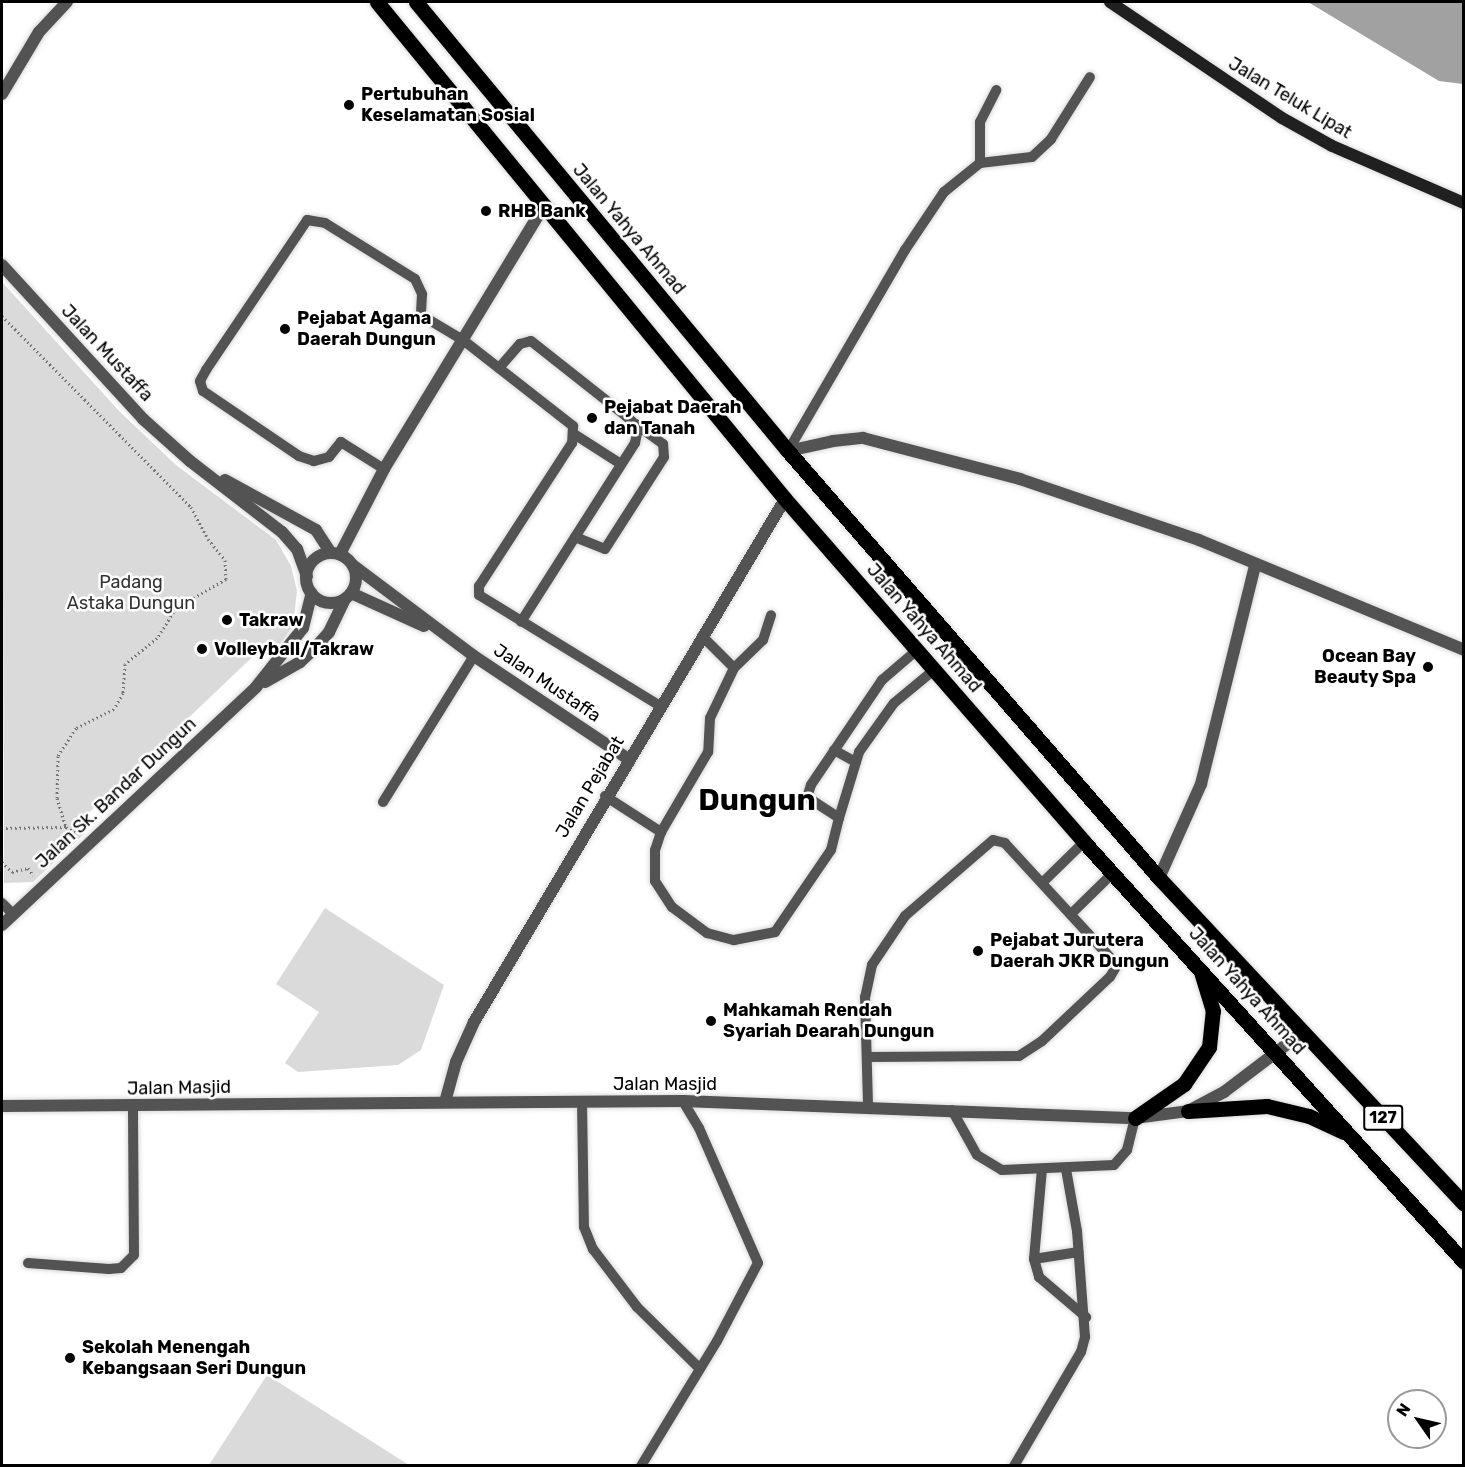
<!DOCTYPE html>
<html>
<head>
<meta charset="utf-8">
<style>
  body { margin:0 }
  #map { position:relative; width:1465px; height:1467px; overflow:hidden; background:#fff; font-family:Rubik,sans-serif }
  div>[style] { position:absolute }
  .green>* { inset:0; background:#dadada }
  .water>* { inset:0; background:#a1a1a1 }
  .path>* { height:3px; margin-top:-1.5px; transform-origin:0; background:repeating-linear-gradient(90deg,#757575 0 1.5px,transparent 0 4.5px) }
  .roads { filter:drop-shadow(0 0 2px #dbdbdb) drop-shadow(0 0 2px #dbdbdb) }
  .service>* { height:10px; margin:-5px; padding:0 5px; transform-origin:5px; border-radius:5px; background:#535353 }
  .minor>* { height:12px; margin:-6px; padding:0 6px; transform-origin:6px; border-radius:6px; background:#535353 }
  .tertiary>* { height:12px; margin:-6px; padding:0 6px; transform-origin:6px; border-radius:6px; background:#535353 }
  .tertiary>.ring { margin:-6px; padding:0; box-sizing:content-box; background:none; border:12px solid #535353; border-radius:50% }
  .secondary>* { height:12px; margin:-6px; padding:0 6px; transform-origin:6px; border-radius:6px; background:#202020 }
  .primary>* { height:15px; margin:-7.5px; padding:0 7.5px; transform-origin:7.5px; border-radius:7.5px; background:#000 }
  .dots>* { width:16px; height:16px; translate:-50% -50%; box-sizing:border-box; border:3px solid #fff; border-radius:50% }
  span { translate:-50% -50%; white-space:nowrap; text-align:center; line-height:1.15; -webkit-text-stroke:5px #fff; paint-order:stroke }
  .shield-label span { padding:2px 4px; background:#fff; border:2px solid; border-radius:4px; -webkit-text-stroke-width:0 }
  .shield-label { font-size:16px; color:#000; font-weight:700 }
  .poi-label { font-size:18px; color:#000; font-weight:700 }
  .left { translate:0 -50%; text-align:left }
  .right { translate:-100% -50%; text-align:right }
  .street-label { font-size:18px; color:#000 }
  .park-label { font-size:18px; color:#313131 }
  .town-label { font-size:30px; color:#000; font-weight:700 }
  .frame { position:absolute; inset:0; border:3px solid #000; pointer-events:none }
  .north { position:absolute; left:1387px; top:1389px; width:60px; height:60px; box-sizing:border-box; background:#fff; border:2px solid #999; border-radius:50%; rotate:304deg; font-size:16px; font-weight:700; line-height:24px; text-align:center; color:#000 }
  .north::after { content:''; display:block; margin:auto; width:21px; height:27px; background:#000; clip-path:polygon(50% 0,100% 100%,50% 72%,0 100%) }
</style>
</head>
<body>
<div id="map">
  <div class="green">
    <div style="clip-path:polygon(2px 282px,120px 412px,176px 465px,276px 540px,291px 566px,297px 591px,293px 626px,275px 651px,267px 643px,77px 824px,85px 833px,33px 882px,4px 883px)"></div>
    <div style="clip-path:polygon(325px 908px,444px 985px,421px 1050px,398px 1065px,298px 1072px,285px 1063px,319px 1012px,276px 984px)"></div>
    <div style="clip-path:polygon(267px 1375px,409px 1465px,209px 1465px)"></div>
  </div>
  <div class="water">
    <div style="clip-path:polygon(1308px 2px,1463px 2px,1463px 84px,1439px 81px)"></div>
  </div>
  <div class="path">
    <div style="left:2px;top:316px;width:269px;rotate:45.3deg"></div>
    <div style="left:191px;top:507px;width:36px;rotate:62deg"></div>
    <div style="left:208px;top:539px;width:27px;rotate:51deg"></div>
    <div style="left:225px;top:560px;width:19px;rotate:87deg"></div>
    <div style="left:226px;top:579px;width:58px;rotate:149.9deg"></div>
    <div style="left:176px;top:608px;width:36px;rotate:122deg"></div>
    <div style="left:157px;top:638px;width:41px;rotate:140.9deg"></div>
    <div style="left:125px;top:664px;width:29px;rotate:94deg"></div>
    <div style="left:123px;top:693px;width:18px;rotate:119deg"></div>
    <div style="left:114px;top:709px;width:42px;rotate:153.4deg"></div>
    <div style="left:76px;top:728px;width:33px;rotate:123deg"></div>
    <div style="left:58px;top:756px;width:42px;rotate:91.4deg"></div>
    <div style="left:57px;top:798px;width:30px;rotate:73deg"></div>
    <div style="left:66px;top:827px;width:64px;rotate:179.1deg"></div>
    <div style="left:66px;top:827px;width:13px;rotate:27deg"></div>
    <div style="left:2px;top:862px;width:14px;rotate:45deg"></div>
    <div style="left:12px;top:872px;width:16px;rotate:-14deg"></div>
    <div style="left:28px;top:868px;width:9px;rotate:54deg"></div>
  </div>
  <div class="roads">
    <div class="service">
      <div style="left:980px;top:163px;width:41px;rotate:-90deg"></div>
      <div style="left:980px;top:122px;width:36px;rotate:-63deg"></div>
      <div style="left:499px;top:368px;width:32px;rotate:-49deg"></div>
      <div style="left:520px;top:344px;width:11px;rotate:-15deg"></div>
      <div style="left:531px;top:341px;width:121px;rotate:38.3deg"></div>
      <div style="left:626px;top:416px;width:12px;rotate:42deg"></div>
      <div style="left:635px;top:424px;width:9px;rotate:77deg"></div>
      <div style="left:637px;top:433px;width:10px;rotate:101deg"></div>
      <div style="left:635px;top:443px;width:212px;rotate:122.5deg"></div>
      <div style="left:574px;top:434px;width:56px;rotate:32.6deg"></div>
      <div style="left:788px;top:451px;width:233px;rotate:-59.8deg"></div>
      <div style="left:905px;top:250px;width:70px;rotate:-56.1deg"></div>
      <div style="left:944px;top:192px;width:46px;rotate:-38.9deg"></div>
      <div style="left:980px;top:163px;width:52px;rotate:-6.6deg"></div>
      <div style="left:1032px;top:157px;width:26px;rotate:-43deg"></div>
      <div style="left:1051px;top:139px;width:73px;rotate:-57.8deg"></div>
      <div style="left:384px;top:469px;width:51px;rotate:-147.9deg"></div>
      <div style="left:341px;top:442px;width:19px;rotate:129deg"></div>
      <div style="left:329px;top:457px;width:16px;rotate:165deg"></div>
      <div style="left:314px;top:461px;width:16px;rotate:-162deg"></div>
      <div style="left:299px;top:456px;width:116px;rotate:-145.9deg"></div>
      <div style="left:203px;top:391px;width:10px;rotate:-107deg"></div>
      <div style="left:200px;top:381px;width:13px;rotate:-61deg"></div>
      <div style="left:206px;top:370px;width:181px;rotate:-56deg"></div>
      <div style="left:307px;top:220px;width:18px;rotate:9deg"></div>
      <div style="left:325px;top:223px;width:106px;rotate:31.9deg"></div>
      <div style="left:415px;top:279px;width:17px;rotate:65deg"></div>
      <div style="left:422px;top:294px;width:21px;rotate:93deg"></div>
      <div style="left:421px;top:315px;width:49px;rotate:30.8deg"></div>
      <div style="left:463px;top:340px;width:140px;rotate:38deg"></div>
      <div style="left:573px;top:426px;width:17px;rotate:93deg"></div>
      <div style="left:572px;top:443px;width:171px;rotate:123deg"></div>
      <div style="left:479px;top:586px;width:9px;rotate:90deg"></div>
      <div style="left:479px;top:595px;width:212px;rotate:31.5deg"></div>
      <div style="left:575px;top:537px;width:32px;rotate:22deg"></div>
      <div style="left:605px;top:549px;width:109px;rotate:-57.3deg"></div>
      <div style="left:664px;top:457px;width:13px;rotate:-94deg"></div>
      <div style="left:663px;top:444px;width:34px;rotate:-144deg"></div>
      <div style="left:702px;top:636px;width:45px;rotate:45deg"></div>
      <div style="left:734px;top:668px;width:55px;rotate:115.6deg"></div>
      <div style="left:710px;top:718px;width:34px;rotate:93deg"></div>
      <div style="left:708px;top:752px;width:93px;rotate:120.4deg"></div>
      <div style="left:661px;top:832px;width:19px;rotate:108deg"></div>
      <div style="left:655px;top:850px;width:31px;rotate:90deg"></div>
      <div style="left:655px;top:881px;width:31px;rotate:57deg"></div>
      <div style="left:672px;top:907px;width:44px;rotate:36.6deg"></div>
      <div style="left:707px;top:933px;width:28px;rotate:15deg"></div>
      <div style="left:734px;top:940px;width:42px;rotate:-11deg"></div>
      <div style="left:775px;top:932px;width:99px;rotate:-55.7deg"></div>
      <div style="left:831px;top:850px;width:33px;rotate:-76deg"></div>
      <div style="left:917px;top:650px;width:46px;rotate:139.4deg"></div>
      <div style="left:882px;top:680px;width:127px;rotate:124.1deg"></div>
      <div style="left:811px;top:785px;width:13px;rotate:108deg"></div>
      <div style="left:807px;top:797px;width:38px;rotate:33deg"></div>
      <div style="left:839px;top:818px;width:69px;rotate:-73.1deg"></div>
      <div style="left:859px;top:752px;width:60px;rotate:-54.5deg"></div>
      <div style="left:894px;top:703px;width:52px;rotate:-39.5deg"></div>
      <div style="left:734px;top:668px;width:40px;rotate:-44deg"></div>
      <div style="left:763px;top:640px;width:26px;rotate:-72deg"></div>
      <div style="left:834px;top:750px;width:25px;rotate:29deg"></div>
      <div style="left:605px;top:796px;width:67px;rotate:32.7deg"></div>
      <div style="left:383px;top:802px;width:172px;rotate:-58.1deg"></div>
      <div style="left:1042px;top:883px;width:59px;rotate:-44.3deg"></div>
      <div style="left:2px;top:903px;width:16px;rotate:45deg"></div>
      <div style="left:1071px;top:914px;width:59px;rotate:-44.3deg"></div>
      <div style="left:867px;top:1057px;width:152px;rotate:-0.4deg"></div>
      <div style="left:1019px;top:1056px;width:27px;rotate:-33deg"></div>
      <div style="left:1042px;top:1041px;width:93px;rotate:-43.3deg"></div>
      <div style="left:1110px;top:977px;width:14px;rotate:-60deg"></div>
      <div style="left:1117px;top:965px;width:166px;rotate:-132.6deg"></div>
      <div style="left:1005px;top:843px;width:12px;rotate:-166deg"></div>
      <div style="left:993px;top:840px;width:116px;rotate:139.2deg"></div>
      <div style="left:905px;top:916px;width:59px;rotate:124deg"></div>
      <div style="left:872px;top:965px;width:33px;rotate:102deg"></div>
      <div style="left:865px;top:997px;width:110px;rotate:88.4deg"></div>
      <div style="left:582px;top:1102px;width:125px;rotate:89.1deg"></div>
      <div style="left:584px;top:1227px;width:24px;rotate:68deg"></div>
      <div style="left:593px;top:1249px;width:73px;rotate:52.8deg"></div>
      <div style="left:637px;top:1307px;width:88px;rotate:44.5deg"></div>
      <div style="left:952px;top:1110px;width:51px;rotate:60.9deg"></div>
      <div style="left:977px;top:1155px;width:29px;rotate:31deg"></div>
      <div style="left:1002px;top:1170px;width:112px;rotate:-2.6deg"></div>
      <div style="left:1114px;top:1165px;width:20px;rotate:-49deg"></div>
      <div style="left:1127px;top:1150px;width:33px;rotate:-76deg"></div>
      <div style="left:1042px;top:1169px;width:90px;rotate:95.1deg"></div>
      <div style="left:1034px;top:1259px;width:19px;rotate:74deg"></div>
      <div style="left:1039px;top:1277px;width:62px;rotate:40.4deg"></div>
      <div style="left:1034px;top:1259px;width:45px;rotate:-9deg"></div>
      <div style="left:28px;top:1263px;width:81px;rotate:4.2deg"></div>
      <div style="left:109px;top:1269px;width:12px;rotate:-5deg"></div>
      <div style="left:121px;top:1268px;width:18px;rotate:-45deg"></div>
      <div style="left:134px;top:1255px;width:148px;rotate:-90.4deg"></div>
      <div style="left:641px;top:1466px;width:146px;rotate:-58.7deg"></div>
      <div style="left:717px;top:1341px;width:88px;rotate:-62.3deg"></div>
      <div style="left:758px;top:1263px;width:147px;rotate:-113.6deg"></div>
      <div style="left:699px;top:1128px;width:31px;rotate:-121deg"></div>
      <div style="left:1014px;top:1466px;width:132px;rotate:-59.6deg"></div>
      <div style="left:1081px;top:1352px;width:16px;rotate:-75deg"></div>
      <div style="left:1085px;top:1337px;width:106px;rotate:-94.3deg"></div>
      <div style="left:1077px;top:1231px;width:63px;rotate:-100.1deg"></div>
    </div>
    <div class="minor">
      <div style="left:2px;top:94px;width:72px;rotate:-59.2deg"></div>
      <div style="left:39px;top:32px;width:41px;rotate:-47deg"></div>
      <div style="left:2px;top:265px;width:209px;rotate:47.5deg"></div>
      <div style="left:143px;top:419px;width:63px;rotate:41.8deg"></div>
      <div style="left:190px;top:461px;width:116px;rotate:37.7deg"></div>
      <div style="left:282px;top:532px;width:23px;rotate:49deg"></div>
      <div style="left:297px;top:549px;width:29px;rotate:70deg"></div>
      <div style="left:788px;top:451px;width:46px;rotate:-12.5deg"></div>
      <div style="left:833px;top:441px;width:30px;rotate:-6deg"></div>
      <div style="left:863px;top:438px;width:162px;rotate:14.6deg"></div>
      <div style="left:1020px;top:479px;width:189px;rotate:18.8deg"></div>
      <div style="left:1199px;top:540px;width:287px;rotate:22.5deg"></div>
      <div style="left:225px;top:480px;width:104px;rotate:28.8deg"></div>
      <div style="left:316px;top:530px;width:27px;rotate:57deg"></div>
      <div style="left:354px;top:566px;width:150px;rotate:36.9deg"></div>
      <div style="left:474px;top:656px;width:184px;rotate:33.7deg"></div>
      <div style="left:351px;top:593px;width:80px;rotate:24.3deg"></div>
      <div style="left:1159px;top:878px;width:103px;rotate:-65.9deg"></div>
      <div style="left:1201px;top:784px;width:226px;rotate:-76.1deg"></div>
      <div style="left:445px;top:1102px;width:41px;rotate:-74.6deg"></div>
      <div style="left:456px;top:1062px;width:44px;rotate:-65.8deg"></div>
      <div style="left:474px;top:1022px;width:608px;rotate:-59.26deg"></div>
    </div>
    <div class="tertiary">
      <div class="ring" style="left:306px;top:553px;width:38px;height:38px"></div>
      <div style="left:340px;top:554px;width:96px;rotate:-62.6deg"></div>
      <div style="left:384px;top:469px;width:308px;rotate:-58.7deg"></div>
      <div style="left:265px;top:682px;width:40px;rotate:-29.7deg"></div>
      <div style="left:300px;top:662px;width:18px;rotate:-43deg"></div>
      <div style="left:313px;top:650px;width:24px;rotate:-48deg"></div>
      <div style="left:329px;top:632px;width:37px;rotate:-64deg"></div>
      <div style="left:2px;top:925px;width:348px;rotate:-43.1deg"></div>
      <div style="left:256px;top:687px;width:75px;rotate:-51.5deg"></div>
      <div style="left:303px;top:628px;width:36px;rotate:-76deg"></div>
      <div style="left:2px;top:1106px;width:681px;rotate:-0.42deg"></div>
      <div style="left:683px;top:1101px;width:452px;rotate:2.2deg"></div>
      <div style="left:1135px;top:1118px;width:53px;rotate:-7.5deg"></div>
      <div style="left:1188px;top:1111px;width:41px;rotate:-27.8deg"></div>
      <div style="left:1224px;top:1092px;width:99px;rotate:-37.2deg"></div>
    </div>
    <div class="secondary">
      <div style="left:1110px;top:2px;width:207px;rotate:34deg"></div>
      <div style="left:1282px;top:118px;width:57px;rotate:29.2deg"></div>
      <div style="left:1332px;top:146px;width:144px;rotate:23.4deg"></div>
    </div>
    <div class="primary">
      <div style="left:377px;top:2px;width:643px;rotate:50.62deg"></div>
      <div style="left:785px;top:499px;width:455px;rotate:48.9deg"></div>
      <div style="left:1084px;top:842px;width:566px;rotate:47.86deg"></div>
      <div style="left:416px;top:2px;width:583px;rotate:50.36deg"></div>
      <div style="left:788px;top:451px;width:566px;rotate:49.01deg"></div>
      <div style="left:1159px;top:878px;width:446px;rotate:46.9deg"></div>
      <div style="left:1188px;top:1111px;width:79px;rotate:-3.6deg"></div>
      <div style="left:1267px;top:1106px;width:43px;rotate:13.4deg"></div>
      <div style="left:1309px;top:1116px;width:38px;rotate:25deg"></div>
      <div style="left:1135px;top:1118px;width:60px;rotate:-34.8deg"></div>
      <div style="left:1184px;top:1084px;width:45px;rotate:-56deg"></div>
      <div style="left:1209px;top:1047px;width:36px;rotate:-84deg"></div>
      <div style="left:1213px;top:1011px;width:39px;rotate:-107deg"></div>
    </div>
  </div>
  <div class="dots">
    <div style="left:349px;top:105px;background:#000"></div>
    <div style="left:486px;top:211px;background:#000"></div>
    <div style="left:285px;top:329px;background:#000"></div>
    <div style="left:592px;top:418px;background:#000"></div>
    <div style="left:227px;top:620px;background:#000"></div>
    <div style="left:202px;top:649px;background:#000"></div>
    <div style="left:1428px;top:667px;background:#000"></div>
    <div style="left:978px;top:951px;background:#000"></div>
    <div style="left:711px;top:1021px;background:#000"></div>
    <div style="left:70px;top:1358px;background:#000"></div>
  </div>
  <div class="shield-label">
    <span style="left:1383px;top:1118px">127</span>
  </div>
  <div class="poi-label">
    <span class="left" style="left:361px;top:105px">Pertubuhan<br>Keselamatan Sosial</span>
    <span class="left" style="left:498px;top:211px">RHB Bank</span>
    <span class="left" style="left:297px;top:329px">Pejabat Agama<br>Daerah Dungun</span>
    <span class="left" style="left:604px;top:418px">Pejabat Daerah<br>dan Tanah</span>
    <span class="left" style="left:239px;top:620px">Takraw</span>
    <span class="left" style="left:214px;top:649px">Volleyball/Takraw</span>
    <span class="right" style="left:1416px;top:667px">Ocean Bay<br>Beauty Spa</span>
    <span class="left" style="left:990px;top:951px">Pejabat Jurutera<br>Daerah JKR Dungun</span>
    <span class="left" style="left:723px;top:1021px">Mahkamah Rendah<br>Syariah Dearah Dungun</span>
    <span class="left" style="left:82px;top:1358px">Sekolah Menengah<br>Kebangsaan Seri Dungun</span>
  </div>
  <div class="street-label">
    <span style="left:1290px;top:98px;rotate:31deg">Jalan Teluk Lipat</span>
    <span style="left:629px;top:229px;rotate:50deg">Jalan Yahya Ahmad</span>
    <span style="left:107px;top:353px;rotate:47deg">Jalan Mustaffa</span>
    <span style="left:924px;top:628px;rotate:49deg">Jalan Yahya Ahmad</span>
    <span style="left:547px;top:683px;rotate:34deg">Jalan Mustaffa</span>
    <span style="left:590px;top:787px;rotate:-59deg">Jalan Pejabat</span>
    <span style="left:116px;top:793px;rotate:-43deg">Jalan Sk. Bandar Dungun</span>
    <span style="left:1247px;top:991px;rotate:48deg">Jalan Yahya Ahmad</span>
    <span style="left:665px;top:1084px">Jalan Masjid</span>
    <span style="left:179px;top:1088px;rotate:-1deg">Jalan Masjid</span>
  </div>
  <div class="park-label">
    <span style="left:131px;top:593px">Padang<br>Astaka Dungun</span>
  </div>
  <div class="town-label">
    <span style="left:757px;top:800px">Dungun</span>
  </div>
  <div class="frame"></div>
  <div class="north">N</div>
</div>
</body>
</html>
